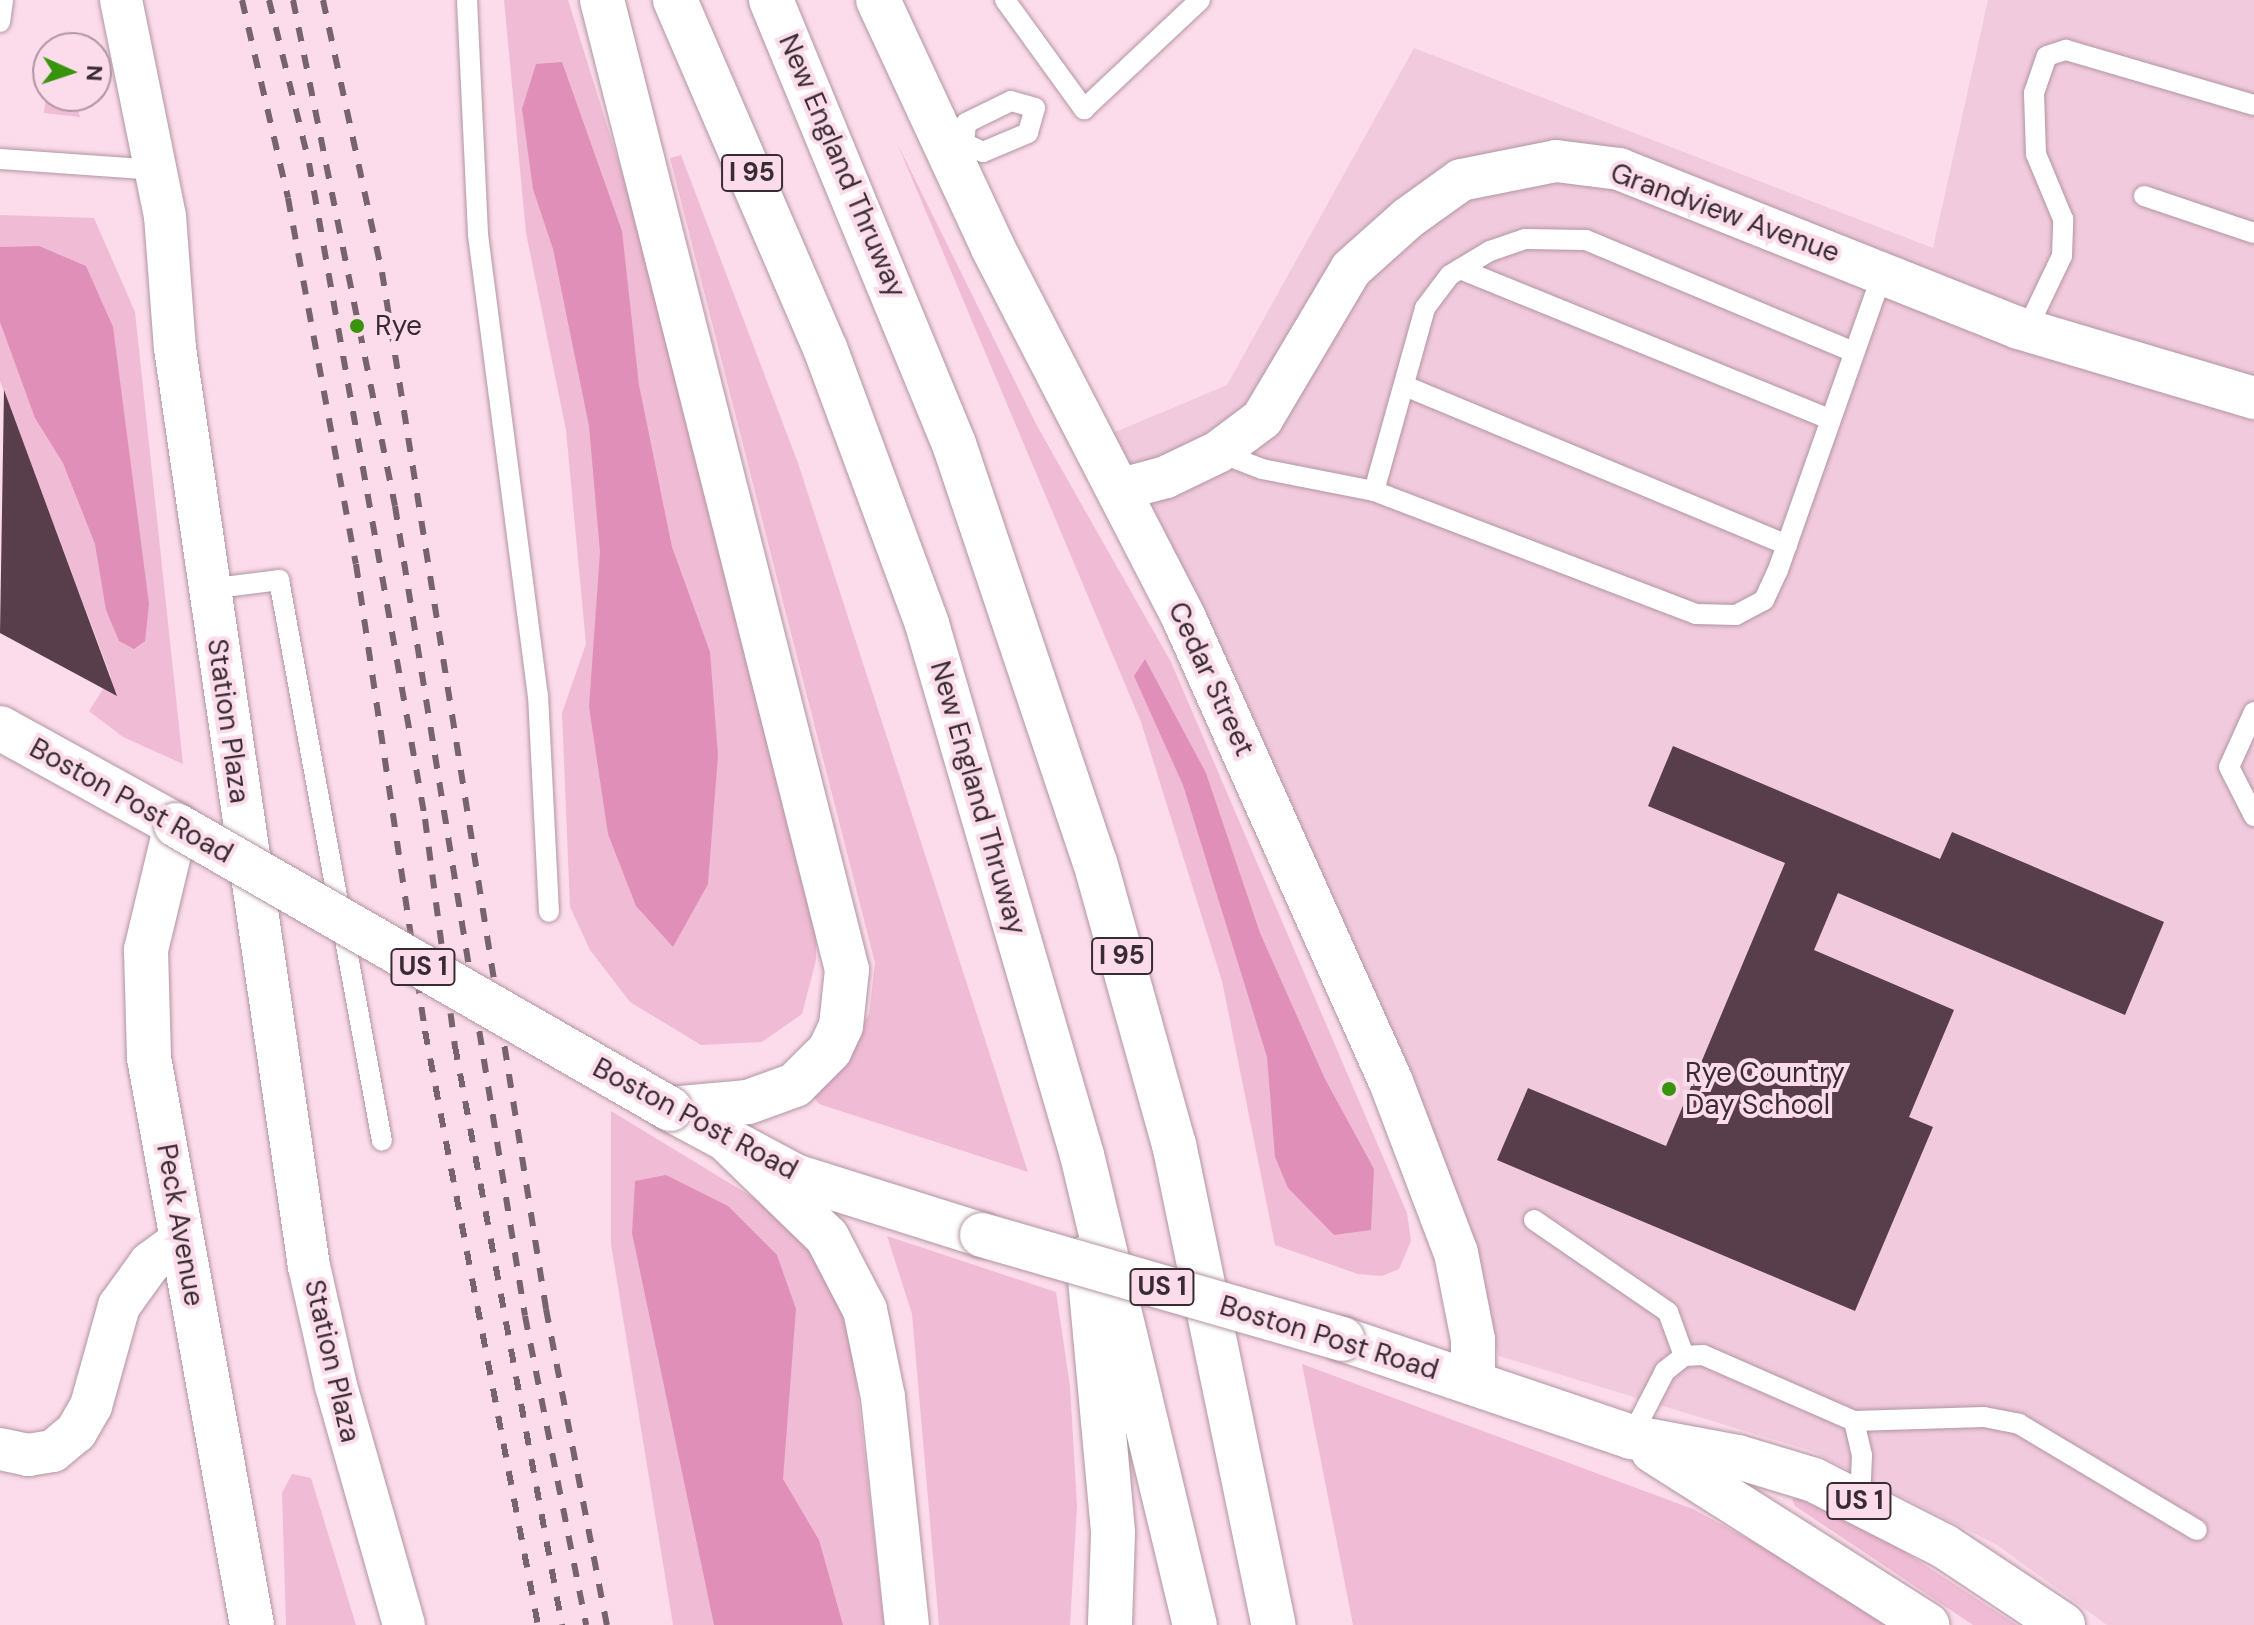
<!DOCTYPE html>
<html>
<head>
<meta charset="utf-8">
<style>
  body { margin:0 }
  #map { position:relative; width:2254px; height:1625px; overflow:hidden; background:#fcdcea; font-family:"DM Sans",sans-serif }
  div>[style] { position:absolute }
  .built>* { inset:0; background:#f1cbdd }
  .green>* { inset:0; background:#f0bbd4 }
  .forest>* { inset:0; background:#e090b8 }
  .building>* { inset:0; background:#583e4a }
  .roads { filter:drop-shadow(0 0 2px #b295a2) drop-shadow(0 0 2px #b295a2) }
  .lane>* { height:20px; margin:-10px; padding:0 10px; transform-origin:10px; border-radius:10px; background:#fff }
  .street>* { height:42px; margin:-21px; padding:0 21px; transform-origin:21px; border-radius:21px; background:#fff }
  .secondary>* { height:44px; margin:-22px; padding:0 22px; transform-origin:22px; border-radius:22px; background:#fff }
  .primary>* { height:44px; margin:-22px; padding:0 22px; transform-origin:22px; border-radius:22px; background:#fff }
  .highway>* { height:44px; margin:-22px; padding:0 22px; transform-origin:22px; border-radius:22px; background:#fff }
  .rail>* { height:6px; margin-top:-3px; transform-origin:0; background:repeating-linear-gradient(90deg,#76636c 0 14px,transparent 0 28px) }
  .bridges { filter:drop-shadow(0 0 2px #b295a2) drop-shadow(0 0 2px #b295a2) }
  .primary-bridge>* { height:44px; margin:-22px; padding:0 22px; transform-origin:22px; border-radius:22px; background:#fff }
  .dots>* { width:22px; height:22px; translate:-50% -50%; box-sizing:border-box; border:4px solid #fcdcea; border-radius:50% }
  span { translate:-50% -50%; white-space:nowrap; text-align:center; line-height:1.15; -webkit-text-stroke:8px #fcdcea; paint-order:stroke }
  .shield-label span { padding:2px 6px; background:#fcdcea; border:2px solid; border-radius:6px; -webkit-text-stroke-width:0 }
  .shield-label { font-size:26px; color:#382c32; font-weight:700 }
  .street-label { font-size:28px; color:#382c32 }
  .poi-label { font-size:28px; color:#382c32 }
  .left { translate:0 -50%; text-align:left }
  .north { position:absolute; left:32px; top:32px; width:80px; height:80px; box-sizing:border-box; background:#fcdcea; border:2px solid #ae96a0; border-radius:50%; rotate:93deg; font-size:22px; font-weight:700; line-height:32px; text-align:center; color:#382c32 }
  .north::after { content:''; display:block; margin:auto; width:28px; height:36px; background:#38940d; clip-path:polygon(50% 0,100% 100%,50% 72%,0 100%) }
</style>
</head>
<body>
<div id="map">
  <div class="built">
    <div style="clip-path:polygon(1988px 0,2254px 0,2254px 1625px,2107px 1625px,1997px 1545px,1814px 1452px,1499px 1356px,1425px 1120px,1108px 435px,1227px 385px,1414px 48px,1933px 248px)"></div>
  </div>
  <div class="green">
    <div style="clip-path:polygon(504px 0,568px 0,649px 260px,817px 906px,816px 960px,802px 1014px,762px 1042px,701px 1045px,630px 1002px,590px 950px,570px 907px,562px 713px,586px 644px,566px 430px,526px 233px)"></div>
    <div style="clip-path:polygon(48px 79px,48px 96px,75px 96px,80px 117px,44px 113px)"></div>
    <div style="clip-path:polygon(897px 143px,1037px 426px,1171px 662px,1407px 1213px,1411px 1241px,1399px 1269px,1382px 1276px,1358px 1274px,1275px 1245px,1222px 981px,1141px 722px)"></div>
    <div style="clip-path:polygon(681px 155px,798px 463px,1028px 1172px,819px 1104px,810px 1092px,840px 1065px,869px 1014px,875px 963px,670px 158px)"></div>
    <div style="clip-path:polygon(0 215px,94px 218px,135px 312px,183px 764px,123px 737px,89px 711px,111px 677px,0 381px)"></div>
    <div style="clip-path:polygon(611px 1111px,807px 1230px,849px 1318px,884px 1625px,673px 1625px,611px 1244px)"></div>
    <div style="clip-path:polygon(887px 1236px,1056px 1292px,1070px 1386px,1077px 1506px,1070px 1625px,939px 1625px,912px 1314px)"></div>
    <div style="clip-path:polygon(1302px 1364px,1693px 1509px,1848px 1593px,1892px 1625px,1353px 1625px)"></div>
    <div style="clip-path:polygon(292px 1474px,311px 1478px,356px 1625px,286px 1625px,282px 1493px)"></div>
    <div style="clip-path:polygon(1798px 1498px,1868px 1528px,2017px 1625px,1973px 1625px,1795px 1506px,1792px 1499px)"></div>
  </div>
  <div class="forest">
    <div style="clip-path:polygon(562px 62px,622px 231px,639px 385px,672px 547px,710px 652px,718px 755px,708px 884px,673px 947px,636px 906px,608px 834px,589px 707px,600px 552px,589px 426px,553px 249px,533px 189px,522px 109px,536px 64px)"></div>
    <div style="clip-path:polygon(39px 246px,86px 266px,113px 327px,149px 604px,145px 641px,134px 649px,119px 641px,106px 610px,95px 544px,63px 463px,35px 418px,0 322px,0 247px)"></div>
    <div style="clip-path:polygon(1145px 659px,1206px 773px,1260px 933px,1325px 1079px,1374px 1169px,1371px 1230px,1334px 1235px,1288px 1188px,1275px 1157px,1267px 1057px,1183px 785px,1134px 676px)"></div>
    <div style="clip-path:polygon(666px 1175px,728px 1206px,777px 1255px,796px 1309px,783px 1479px,819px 1540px,843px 1625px,714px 1625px,632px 1233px,635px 1181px)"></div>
  </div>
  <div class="building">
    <div style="clip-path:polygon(4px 390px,117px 696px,0 633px)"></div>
    <div style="clip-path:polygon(1673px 746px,1940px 859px,1952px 832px,2164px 922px,2125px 1015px,1838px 893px,1814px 950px,1954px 1010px,1909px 1117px,1933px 1127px,1855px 1311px,1497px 1160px,1528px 1088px,1666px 1146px,1785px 863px,1648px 806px)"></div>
  </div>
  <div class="roads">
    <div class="lane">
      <div style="left:467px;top:0;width:235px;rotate:87.3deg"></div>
      <div style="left:478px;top:235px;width:464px;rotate:82.6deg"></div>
      <div style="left:538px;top:695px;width:217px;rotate:87.1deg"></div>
      <div style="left:1005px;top:0;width:135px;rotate:54.1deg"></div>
      <div style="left:1084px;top:109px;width:159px;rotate:-43.2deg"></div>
      <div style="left:0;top:22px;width:22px;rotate:-82deg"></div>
      <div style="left:1011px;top:101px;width:25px;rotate:16deg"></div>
      <div style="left:1035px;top:108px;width:26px;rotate:106deg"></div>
      <div style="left:1028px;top:133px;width:49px;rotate:157.1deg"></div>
      <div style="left:983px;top:152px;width:21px;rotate:-155deg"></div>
      <div style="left:964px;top:143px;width:20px;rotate:-84deg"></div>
      <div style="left:966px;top:123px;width:50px;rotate:-26.1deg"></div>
      <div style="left:0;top:159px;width:158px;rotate:4deg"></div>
      <div style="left:2144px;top:196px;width:116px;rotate:18.6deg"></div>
      <div style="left:1460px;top:269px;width:398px;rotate:22.1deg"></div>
      <div style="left:2026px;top:331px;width:83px;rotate:-64.4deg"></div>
      <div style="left:2062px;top:256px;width:37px;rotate:-88deg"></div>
      <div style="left:2063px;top:219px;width:70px;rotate:-112.6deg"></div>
      <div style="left:2036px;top:154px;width:61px;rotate:-91.9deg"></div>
      <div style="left:2034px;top:93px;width:39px;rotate:-71deg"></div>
      <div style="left:2047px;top:56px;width:20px;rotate:-18deg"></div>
      <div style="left:2066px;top:50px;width:196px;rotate:16.3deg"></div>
      <div style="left:1405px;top:386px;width:414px;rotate:22.6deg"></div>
      <div style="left:1218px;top:452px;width:47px;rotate:21.1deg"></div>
      <div style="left:1262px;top:469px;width:114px;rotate:11.1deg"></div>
      <div style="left:1374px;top:491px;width:345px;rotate:20.9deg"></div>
      <div style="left:1696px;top:614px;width:40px;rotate:1.4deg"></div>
      <div style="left:1736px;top:615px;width:32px;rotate:-28deg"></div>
      <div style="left:1764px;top:600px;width:33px;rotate:-65deg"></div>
      <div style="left:1778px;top:570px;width:316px;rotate:-70.6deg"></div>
      <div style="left:1374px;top:491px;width:190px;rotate:-74.4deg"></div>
      <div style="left:1425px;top:308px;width:41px;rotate:-52.9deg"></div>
      <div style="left:1450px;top:275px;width:47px;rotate:-31deg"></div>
      <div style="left:1490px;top:251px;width:37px;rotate:-19deg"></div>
      <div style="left:1525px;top:239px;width:61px;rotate:0.9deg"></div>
      <div style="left:1586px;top:240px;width:287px;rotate:22.7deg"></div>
      <div style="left:209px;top:589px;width:71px;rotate:-7.3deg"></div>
      <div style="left:279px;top:580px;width:570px;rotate:79.6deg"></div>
      <div style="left:2254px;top:712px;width:60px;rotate:114.4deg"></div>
      <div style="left:2229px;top:767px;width:55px;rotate:63deg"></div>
      <div style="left:1534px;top:1220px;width:163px;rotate:34.5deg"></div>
      <div style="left:1668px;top:1312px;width:47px;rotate:70deg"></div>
      <div style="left:1854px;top:1421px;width:35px;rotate:77deg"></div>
      <div style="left:1862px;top:1455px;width:47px;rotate:92.4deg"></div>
      <div style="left:1631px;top:1437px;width:74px;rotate:-62.7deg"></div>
      <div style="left:1665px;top:1371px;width:24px;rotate:-38deg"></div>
      <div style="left:1684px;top:1356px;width:19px;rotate:-3deg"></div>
      <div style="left:1703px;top:1355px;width:165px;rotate:23.6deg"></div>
      <div style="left:1854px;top:1421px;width:130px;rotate:-1.8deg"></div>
      <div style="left:1984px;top:1417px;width:36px;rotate:11deg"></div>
      <div style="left:2019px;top:1424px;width:207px;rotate:30.8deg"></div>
    </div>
    <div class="street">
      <div style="left:121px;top:0;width:220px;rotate:78.5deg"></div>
      <div style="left:165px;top:216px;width:132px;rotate:85.7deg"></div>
      <div style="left:175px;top:348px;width:928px;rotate:81.7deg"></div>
      <div style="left:309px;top:1266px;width:123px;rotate:77.3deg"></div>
      <div style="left:336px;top:1386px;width:248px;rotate:74.1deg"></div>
      <div style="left:1118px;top:490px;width:50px;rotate:-15.2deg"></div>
      <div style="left:1166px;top:477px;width:58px;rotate:-25.7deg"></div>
      <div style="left:1218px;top:452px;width:55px;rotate:-36.9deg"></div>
      <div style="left:1262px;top:419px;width:174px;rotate:-59.3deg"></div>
      <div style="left:1351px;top:269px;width:76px;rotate:-41.8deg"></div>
      <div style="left:1408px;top:218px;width:65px;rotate:-35.6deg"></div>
      <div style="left:1461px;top:180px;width:97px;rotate:-11.3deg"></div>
      <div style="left:1556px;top:161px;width:64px;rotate:7.2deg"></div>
      <div style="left:1619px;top:169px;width:430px;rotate:21.7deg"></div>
      <div style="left:2019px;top:328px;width:245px;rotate:16.6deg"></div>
      <div style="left:0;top:1449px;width:29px;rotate:12deg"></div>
      <div style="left:28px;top:1455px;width:25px;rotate:-9deg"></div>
      <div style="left:53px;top:1451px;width:30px;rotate:-40deg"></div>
      <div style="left:76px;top:1432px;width:30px;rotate:-60deg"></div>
      <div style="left:91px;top:1406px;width:104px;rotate:-74.4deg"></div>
      <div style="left:119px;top:1306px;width:53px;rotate:-54.2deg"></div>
      <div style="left:150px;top:1263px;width:39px;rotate:-36deg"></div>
    </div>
    <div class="secondary">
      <div style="left:878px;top:0;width:273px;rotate:65.1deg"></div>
      <div style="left:993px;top:248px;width:414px;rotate:62.7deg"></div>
      <div style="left:1183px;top:616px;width:510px;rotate:65.95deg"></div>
      <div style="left:1391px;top:1082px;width:183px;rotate:69.2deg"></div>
      <div style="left:1456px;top:1253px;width:89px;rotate:78.9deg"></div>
      <div style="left:1473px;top:1340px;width:43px;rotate:90deg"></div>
      <div style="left:176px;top:825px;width:129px;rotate:103.5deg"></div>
      <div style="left:146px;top:950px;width:108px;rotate:88.4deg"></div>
      <div style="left:149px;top:1058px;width:576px;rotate:79.7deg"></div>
    </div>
    <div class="primary">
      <div style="left:0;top:728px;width:201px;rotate:28.9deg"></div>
      <div style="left:670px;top:1109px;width:142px;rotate:28.2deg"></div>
      <div style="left:795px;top:1176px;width:196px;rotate:17.5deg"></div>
      <div style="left:1342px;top:1339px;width:305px;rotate:18.7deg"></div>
      <div style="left:1631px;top:1437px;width:109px;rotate:10.6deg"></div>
      <div style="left:1738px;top:1457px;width:79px;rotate:16.8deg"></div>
      <div style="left:1814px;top:1480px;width:146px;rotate:26.9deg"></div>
      <div style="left:1944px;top:1546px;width:143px;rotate:33.6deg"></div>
      <div style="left:1653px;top:1451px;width:325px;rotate:32.4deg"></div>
    </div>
    <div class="highway">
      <div style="left:602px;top:0;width:1000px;rotate:75.82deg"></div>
      <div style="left:847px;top:970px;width:56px;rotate:96.1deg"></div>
      <div style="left:841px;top:1026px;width:26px;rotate:115deg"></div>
      <div style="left:830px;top:1050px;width:49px;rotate:135deg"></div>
      <div style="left:795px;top:1085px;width:50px;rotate:160.1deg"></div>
      <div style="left:748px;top:1102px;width:78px;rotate:174.9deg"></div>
      <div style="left:675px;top:0;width:379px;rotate:66.7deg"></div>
      <div style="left:825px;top:348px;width:294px;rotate:69.7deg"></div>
      <div style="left:927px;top:624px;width:553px;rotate:73.73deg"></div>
      <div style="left:1082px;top:1155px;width:483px;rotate:76.5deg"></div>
      <div style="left:771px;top:0;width:480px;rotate:67.6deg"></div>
      <div style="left:954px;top:444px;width:441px;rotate:71.4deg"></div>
      <div style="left:1095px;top:862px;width:293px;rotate:74.4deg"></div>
      <div style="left:1174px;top:1144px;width:491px;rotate:78.3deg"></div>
      <div style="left:730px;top:1143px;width:135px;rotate:44.1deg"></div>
      <div style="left:827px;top:1237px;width:82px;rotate:62.5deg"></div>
      <div style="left:865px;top:1310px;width:89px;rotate:78.3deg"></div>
      <div style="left:883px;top:1397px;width:229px;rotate:84deg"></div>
      <div style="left:1088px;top:1257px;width:277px;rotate:84.8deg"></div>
      <div style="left:1113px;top:1533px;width:92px;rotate:91.9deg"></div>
    </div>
  </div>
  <div class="rail">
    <div style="left:242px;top:0;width:203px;rotate:76.9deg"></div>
    <div style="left:288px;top:198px;width:372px;rotate:79.5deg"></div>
    <div style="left:356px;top:564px;width:472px;rotate:81.6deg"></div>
    <div style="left:425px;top:1031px;width:605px;rotate:79.23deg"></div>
    <div style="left:269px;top:0;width:168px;rotate:76.2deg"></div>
    <div style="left:309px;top:163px;width:666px;rotate:79.97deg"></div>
    <div style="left:425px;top:819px;width:229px;rotate:82.5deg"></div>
    <div style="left:455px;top:1046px;width:589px;rotate:79.53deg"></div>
    <div style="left:293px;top:0;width:516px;rotate:78.6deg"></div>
    <div style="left:395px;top:506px;width:820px;rotate:80.88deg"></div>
    <div style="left:525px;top:1316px;width:315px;rotate:78.8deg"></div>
    <div style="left:323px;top:0;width:278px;rotate:77.8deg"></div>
    <div style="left:382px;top:272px;width:1050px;rotate:81.01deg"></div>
    <div style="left:546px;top:1309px;width:322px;rotate:79.1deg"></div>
  </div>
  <div class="bridges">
    <div class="primary-bridge">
      <div style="left:176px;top:825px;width:570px;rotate:29.89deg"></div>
      <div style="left:982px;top:1235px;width:375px;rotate:16.1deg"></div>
    </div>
  </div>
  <div class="dots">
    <div style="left:357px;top:326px;background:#38940d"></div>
    <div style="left:1669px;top:1089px;background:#38940d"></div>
  </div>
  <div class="shield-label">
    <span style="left:752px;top:173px">I 95</span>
    <span style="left:1122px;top:956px">I 95</span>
    <span style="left:423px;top:967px">US 1</span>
    <span style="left:1162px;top:1287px">US 1</span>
    <span style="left:1859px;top:1501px">US 1</span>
  </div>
  <div class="street-label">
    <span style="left:842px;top:166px;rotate:67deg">New England Thruway</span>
    <span style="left:1725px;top:213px;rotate:20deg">Grandview Avenue</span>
    <span style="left:1211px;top:679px;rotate:65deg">Cedar Street</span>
    <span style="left:228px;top:721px;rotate:82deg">Station Plaza</span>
    <span style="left:978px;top:798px;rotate:74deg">New England Thruway</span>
    <span style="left:131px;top:801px;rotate:29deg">Boston Post Road</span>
    <span style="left:695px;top:1119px;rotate:28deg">Boston Post Road</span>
    <span style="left:180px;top:1225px;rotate:80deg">Peck Avenue</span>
    <span style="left:1329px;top:1338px;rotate:17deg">Boston Post Road</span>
    <span style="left:332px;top:1361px;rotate:77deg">Station Plaza</span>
  </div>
  <div class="poi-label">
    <span class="left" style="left:375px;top:326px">Rye</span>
    <span class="left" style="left:1685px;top:1089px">Rye Country<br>Day School</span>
  </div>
  <div class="north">N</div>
</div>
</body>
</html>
